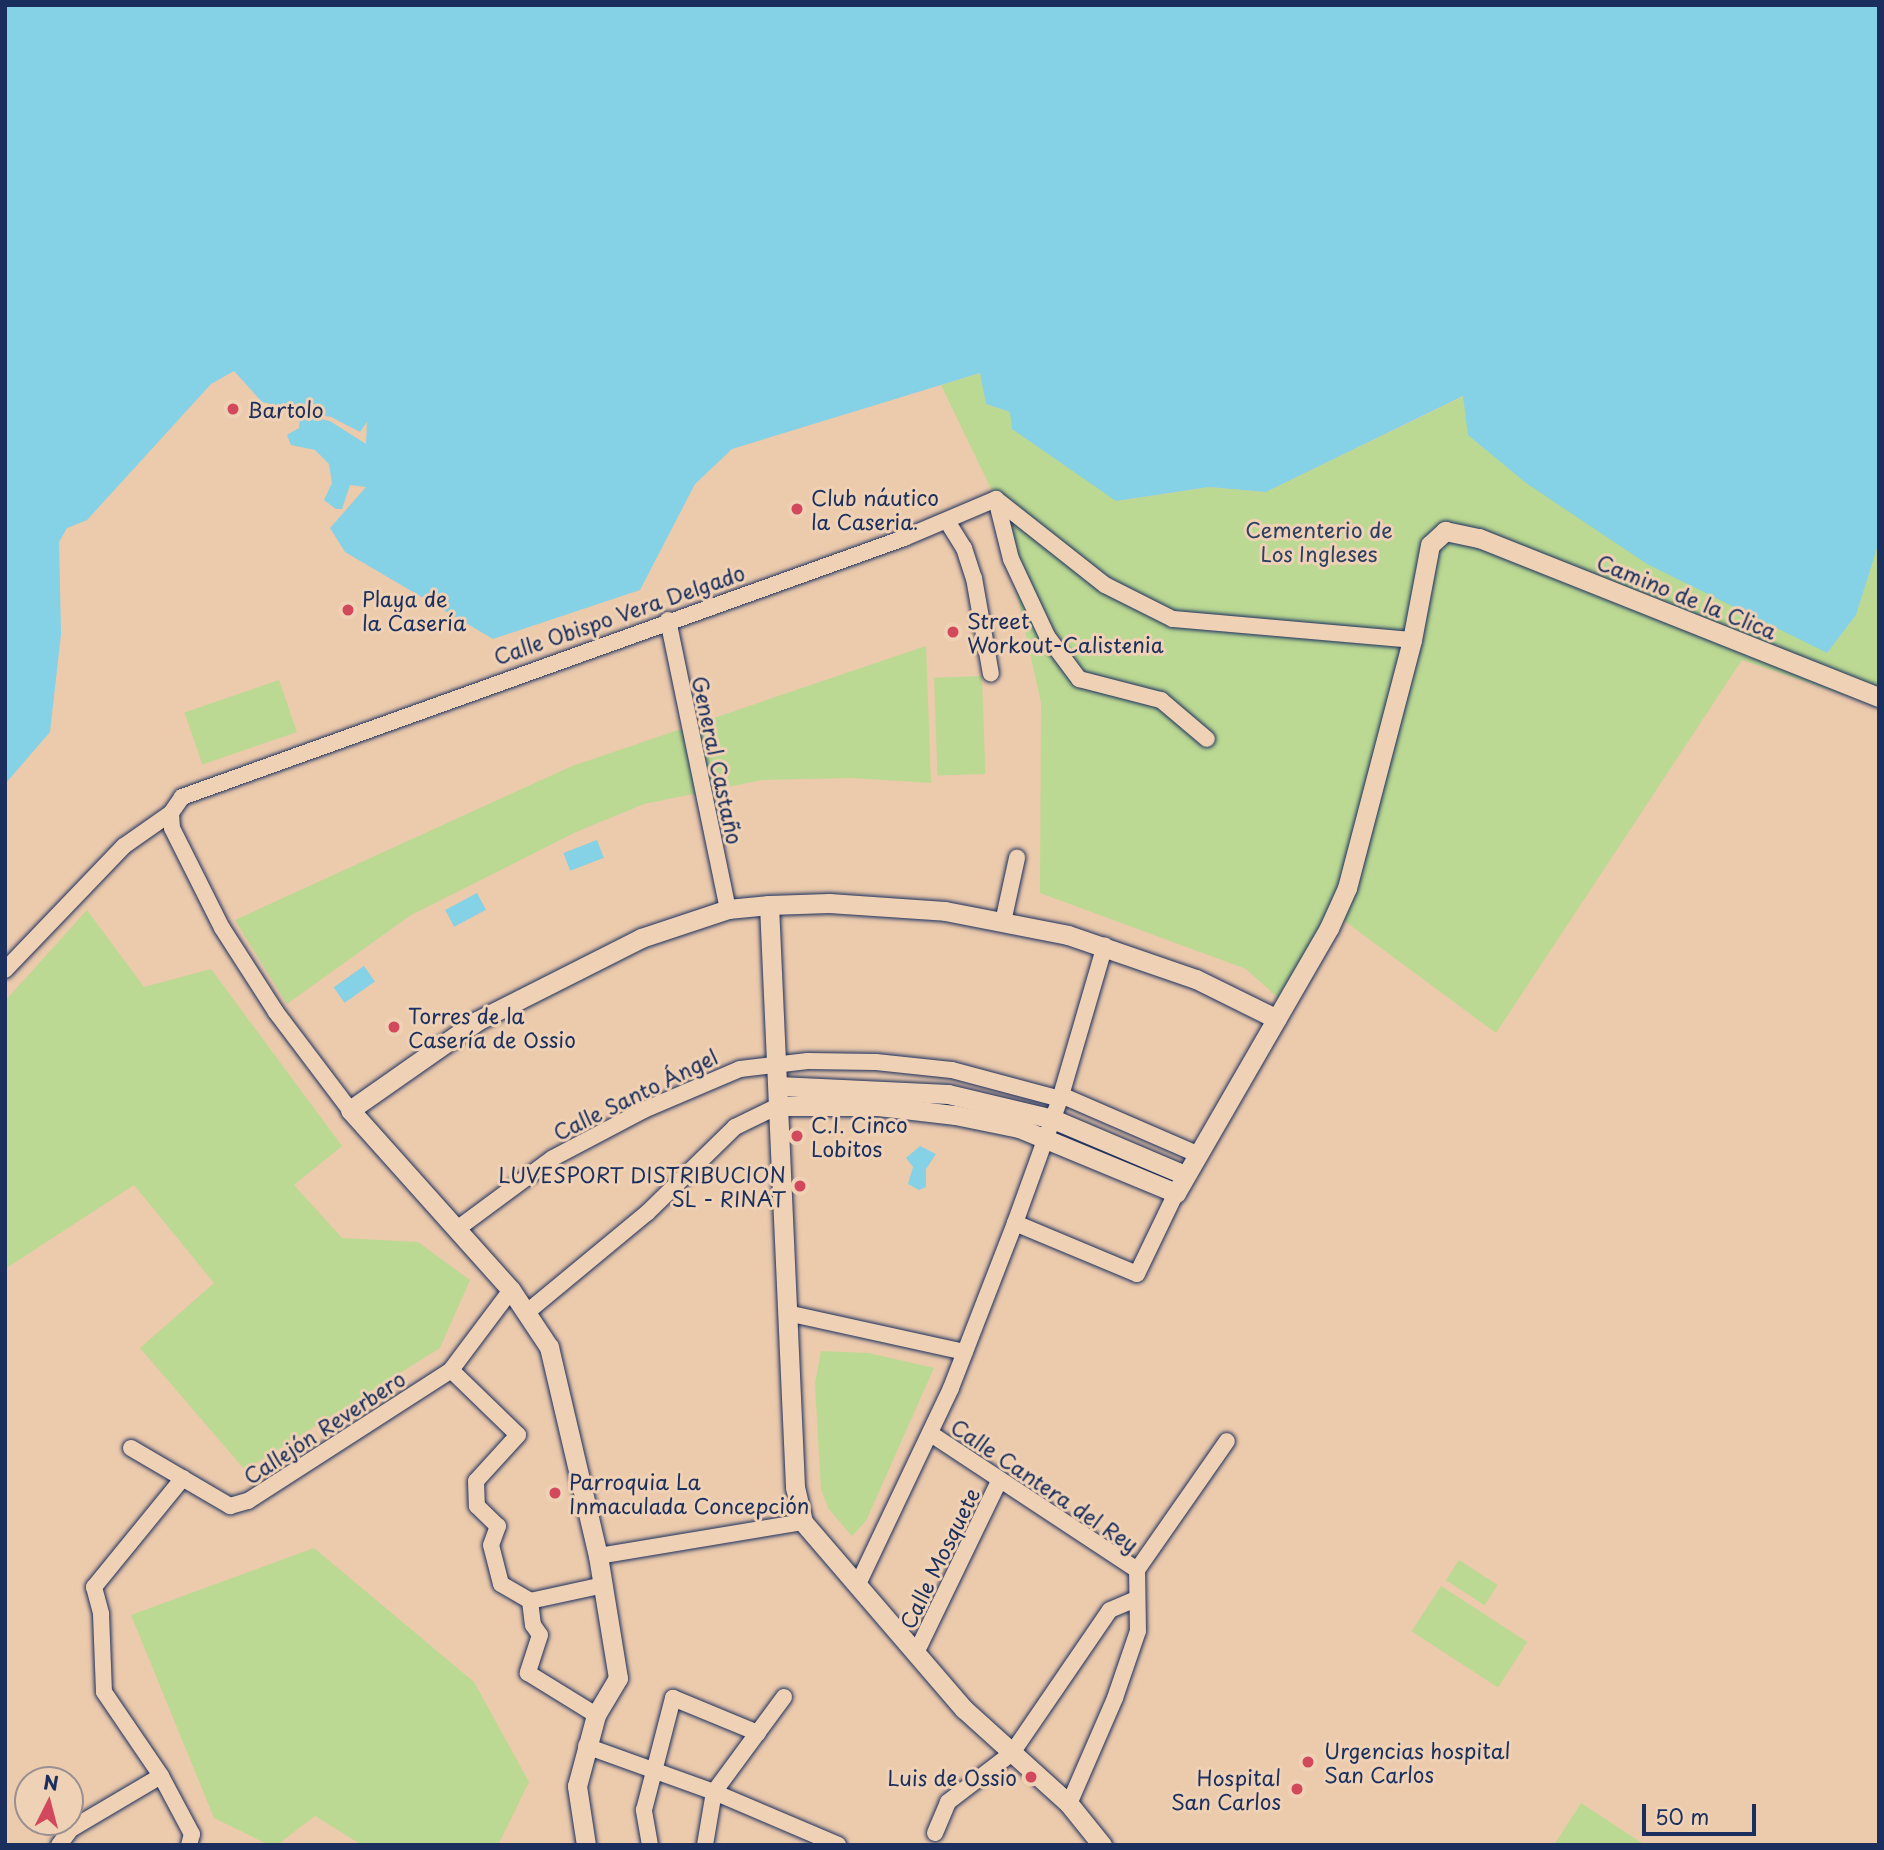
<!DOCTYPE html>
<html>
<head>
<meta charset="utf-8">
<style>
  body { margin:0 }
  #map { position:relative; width:1884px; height:1850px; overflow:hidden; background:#eccaac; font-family:"Playpen Sans",sans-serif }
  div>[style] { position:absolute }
  .green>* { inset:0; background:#bbd992; transform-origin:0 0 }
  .water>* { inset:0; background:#85d1e5; transform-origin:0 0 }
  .roads { filter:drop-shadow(0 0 2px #1b2f5e) drop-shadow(0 0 2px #1b2f5e) }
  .minor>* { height:16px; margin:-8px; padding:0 8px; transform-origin:8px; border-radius:8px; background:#efd1b5 }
  .tertiary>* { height:19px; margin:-9.5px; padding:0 9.5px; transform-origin:9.5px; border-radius:9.5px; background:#efd1b5 }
  .dots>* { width:19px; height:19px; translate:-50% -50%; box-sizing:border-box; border:4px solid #efd1b5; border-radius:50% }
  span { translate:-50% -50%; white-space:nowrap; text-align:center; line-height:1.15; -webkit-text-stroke:6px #efd1b5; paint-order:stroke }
  .poi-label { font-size:21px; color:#1b2f5e }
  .left { translate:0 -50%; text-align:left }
  .right { translate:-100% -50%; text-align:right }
  .park-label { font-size:21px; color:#2b4063 }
  .street-label { font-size:21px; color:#1b2f5e }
  .frame { position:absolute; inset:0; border:7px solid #1b2f5e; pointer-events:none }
  .north { position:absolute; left:14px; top:1766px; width:70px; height:70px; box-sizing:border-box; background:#efd1b5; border:2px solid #9a9092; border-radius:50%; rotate:6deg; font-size:19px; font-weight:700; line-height:28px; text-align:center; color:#1b2f5e }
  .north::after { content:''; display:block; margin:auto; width:24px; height:32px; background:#d1495b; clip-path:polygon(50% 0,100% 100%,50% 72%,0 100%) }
  .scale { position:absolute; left:1642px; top:1804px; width:114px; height:32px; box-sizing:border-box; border:4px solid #1b2f5e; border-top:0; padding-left:9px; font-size:21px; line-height:24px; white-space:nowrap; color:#1b2f5e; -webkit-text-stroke:5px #efd1b5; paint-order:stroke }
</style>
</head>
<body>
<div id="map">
  <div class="green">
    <div style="clip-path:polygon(981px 373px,986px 404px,1010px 412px,1117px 501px,1209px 487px,1266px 492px,1464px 396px,1827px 653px,1856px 615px,1879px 542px,1879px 707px,1742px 660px,1496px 1033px,1335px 914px,1285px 1004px,1246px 969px,1040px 893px,1041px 703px,996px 499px,941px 385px)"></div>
    <div style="clip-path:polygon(926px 646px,931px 783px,851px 778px,762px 780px,644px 804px,576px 832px,411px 915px,287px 1004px,235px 920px,572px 766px)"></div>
    <div style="left:982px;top:676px;width:98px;height:48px;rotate:88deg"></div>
    <div style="left:279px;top:680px;width:55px;height:100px;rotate:71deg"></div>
    <div style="clip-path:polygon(87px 910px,144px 987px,211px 969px,342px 1146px,294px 1185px,342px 1238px,418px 1242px,470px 1280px,440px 1348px,245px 1470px,140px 1348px,214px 1283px,134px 1185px,5px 1269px,5px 1001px)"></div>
    <div style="clip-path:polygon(821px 1351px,869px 1353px,934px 1368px,866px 1521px,852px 1536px,828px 1508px,821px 1489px,815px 1384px)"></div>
    <div style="clip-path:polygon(314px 1548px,474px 1682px,529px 1782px,498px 1845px,362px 1845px,315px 1816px,277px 1845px,269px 1845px,214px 1818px,131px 1615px)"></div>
    <div style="left:1459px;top:1560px;width:46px;height:24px;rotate:33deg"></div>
    <div style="left:1441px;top:1586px;width:103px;height:54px;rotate:33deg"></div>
    <div style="clip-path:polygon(1581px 1803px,1645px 1845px,1554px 1845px)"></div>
  </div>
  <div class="water">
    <div style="clip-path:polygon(5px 5px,1879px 5px,1879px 542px,1856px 615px,1827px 653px,1647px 564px,1526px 483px,1468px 435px,1463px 396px,1266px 492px,1209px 487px,1116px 501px,1012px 429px,1010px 412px,986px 404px,980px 373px,732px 449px,695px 484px,640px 590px,493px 639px,345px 552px,330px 528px,366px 487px,350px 485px,342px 509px,336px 509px,324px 500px,332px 483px,329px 464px,315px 450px,291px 445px,287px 435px,299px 428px,300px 415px,330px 421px,366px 444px,367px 422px,360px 432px,331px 417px,262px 402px,234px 371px,211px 384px,87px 520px,67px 528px,59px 542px,61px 634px,50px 732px,5px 784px)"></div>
    <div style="left:597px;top:840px;width:19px;height:36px;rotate:69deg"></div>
    <div style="left:477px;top:893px;width:19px;height:36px;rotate:62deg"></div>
    <div style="left:364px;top:966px;width:19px;height:37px;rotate:55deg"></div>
    <div style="clip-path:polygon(920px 1146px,936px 1154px,926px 1169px,926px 1187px,919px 1190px,908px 1184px,913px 1167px,906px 1158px)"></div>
  </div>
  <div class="roads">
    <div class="minor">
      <div style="left:996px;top:499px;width:139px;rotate:38.3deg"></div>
      <div style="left:1105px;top:585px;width:76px;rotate:26.6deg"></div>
      <div style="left:1173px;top:619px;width:240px;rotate:5deg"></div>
      <div style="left:996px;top:499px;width:62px;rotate:76deg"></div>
      <div style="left:1011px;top:559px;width:85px;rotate:64.9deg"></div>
      <div style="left:1047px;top:636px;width:54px;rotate:53.3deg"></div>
      <div style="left:1079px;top:679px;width:85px;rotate:14.4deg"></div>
      <div style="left:1161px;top:700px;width:60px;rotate:40.3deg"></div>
      <div style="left:947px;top:521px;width:32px;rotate:58deg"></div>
      <div style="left:964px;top:548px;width:32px;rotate:72deg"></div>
      <div style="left:974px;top:578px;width:97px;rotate:80deg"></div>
      <div style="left:668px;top:620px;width:295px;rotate:78.3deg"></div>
      <div style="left:1003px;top:922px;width:66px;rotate:-77.7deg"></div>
      <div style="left:5px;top:970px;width:172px;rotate:-46.2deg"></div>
      <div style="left:124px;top:846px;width:57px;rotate:-35.1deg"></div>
      <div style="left:1061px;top:1095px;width:148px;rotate:23.5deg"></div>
      <div style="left:350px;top:1110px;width:123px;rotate:-127.1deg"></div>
      <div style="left:276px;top:1012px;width:100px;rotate:-122.7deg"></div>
      <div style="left:222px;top:928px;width:112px;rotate:-116.6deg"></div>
      <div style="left:172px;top:828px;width:15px;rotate:-94deg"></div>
      <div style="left:171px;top:813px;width:19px;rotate:-55deg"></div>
      <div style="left:182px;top:797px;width:767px;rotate:-19.73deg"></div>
      <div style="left:904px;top:538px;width:100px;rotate:-23deg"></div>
      <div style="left:1015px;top:1223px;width:132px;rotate:22.7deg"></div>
      <div style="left:1137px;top:1274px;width:90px;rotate:-64.3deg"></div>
      <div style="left:457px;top:1229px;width:119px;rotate:-36.5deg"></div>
      <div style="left:553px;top:1158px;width:103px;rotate:-27.8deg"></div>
      <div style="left:644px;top:1110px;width:104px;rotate:-23.1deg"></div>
      <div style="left:740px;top:1069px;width:68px;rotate:-6.7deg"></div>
      <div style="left:808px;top:1061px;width:68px;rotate:0.8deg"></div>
      <div style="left:876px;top:1062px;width:76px;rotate:6deg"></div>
      <div style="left:952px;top:1070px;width:112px;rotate:15deg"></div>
      <div style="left:526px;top:1313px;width:157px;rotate:-39.6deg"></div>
      <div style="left:647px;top:1213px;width:123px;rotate:-44.3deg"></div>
      <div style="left:735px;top:1127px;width:48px;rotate:-26deg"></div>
      <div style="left:787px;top:1313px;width:182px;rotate:12.4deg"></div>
      <div style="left:451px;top:1370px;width:93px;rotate:44.1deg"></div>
      <div style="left:518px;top:1435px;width:62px;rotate:132.4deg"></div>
      <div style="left:476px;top:1481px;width:25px;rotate:88deg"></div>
      <div style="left:477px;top:1506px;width:29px;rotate:44deg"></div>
      <div style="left:498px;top:1526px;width:20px;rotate:110deg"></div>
      <div style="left:491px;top:1545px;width:40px;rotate:75.6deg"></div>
      <div style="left:501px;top:1584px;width:34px;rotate:30deg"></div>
      <div style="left:530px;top:1601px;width:76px;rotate:-12.2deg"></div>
      <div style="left:931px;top:1434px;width:247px;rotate:33.4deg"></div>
      <div style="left:131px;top:1448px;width:115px;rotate:30.4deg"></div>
      <div style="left:230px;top:1506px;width:19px;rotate:-16deg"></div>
      <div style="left:248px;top:1501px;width:242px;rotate:-32.8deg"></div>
      <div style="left:451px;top:1370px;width:100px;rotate:-53.1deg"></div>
      <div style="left:183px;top:1478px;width:141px;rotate:129.2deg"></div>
      <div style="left:94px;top:1587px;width:28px;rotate:75deg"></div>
      <div style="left:101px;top:1614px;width:78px;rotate:87.8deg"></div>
      <div style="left:104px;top:1692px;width:102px;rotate:55.8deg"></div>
      <div style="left:161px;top:1776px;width:66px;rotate:61.9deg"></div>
      <div style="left:192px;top:1834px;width:11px;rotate:105deg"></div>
      <div style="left:598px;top:1556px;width:208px;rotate:-9.4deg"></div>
      <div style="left:1137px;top:1570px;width:157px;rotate:-55.1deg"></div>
      <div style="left:858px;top:1584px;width:217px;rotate:-64.6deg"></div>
      <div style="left:951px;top:1388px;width:177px;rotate:-68.8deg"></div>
      <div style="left:1015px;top:1223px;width:132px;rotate:-70.1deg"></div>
      <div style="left:1060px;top:1099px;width:160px;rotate:-73.7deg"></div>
      <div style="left:530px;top:1601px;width:24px;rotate:83deg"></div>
      <div style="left:533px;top:1625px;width:12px;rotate:55deg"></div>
      <div style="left:540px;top:1635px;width:40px;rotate:108deg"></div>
      <div style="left:528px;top:1673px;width:80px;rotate:31.7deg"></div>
      <div style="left:916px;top:1653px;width:191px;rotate:-64.2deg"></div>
      <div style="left:586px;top:1746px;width:136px;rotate:19.8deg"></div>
      <div style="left:714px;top:1792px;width:135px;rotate:23.1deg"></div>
      <div style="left:1069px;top:1804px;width:116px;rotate:-66.5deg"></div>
      <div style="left:1115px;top:1698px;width:71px;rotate:-71.1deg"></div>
      <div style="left:1138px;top:1631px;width:61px;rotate:-90.9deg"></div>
      <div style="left:935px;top:1833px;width:34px;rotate:-67deg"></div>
      <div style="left:948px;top:1802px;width:81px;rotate:-37.4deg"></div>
      <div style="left:1012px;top:1753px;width:173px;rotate:-55.6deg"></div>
      <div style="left:1110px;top:1610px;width:28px;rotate:-23deg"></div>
      <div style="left:59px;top:1845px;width:20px;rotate:-53deg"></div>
      <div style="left:71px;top:1829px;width:104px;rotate:-30.5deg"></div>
      <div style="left:650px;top:1845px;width:36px;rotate:-100deg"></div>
      <div style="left:644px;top:1810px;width:116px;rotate:-75.5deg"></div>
      <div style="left:673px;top:1698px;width:92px;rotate:22.4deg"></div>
      <div style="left:705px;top:1845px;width:54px;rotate:-80.4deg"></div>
      <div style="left:714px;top:1792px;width:118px;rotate:-53.6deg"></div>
    </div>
    <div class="tertiary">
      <div style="left:769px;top:905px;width:583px;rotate:87.44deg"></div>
      <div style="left:795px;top:1487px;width:36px;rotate:77deg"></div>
      <div style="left:803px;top:1522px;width:247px;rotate:49.3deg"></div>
      <div style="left:964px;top:1709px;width:142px;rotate:42.1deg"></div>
      <div style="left:1069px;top:1804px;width:53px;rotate:51.2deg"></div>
      <div style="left:778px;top:1086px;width:170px;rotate:2.7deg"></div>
      <div style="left:948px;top:1094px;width:108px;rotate:13.4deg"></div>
      <div style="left:1053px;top:1119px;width:143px;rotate:23deg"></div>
      <div style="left:778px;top:1106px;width:100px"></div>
      <div style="left:878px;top:1106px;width:78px;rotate:6.7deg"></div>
      <div style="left:955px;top:1115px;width:65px;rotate:11.5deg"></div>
      <div style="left:1019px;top:1128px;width:170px;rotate:22.5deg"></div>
      <div style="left:1176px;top:1193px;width:306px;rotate:-60deg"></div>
      <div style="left:1329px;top:928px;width:44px;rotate:-65.8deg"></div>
      <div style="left:1347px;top:888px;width:256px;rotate:-75.3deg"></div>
      <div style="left:1412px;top:640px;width:97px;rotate:-79.3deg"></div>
      <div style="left:1430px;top:545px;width:21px;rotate:-43deg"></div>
      <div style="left:1445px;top:531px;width:35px;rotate:12deg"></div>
      <div style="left:1479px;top:538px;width:430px;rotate:21.7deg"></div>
      <div style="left:586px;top:1845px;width:60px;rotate:-98.7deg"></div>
      <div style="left:577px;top:1786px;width:73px;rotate:-75deg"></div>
      <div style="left:596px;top:1715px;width:43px;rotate:-59.3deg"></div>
      <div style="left:618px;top:1678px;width:124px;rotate:-99.3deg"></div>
      <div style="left:598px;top:1556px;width:215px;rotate:-103.2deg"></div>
      <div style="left:549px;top:1347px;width:69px;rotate:-123.7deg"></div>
      <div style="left:511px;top:1290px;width:241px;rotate:-131.8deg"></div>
      <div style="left:350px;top:1110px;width:155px;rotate:-35deg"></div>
      <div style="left:477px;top:1021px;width:184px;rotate:-26.8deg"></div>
      <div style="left:641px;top:938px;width:92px;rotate:-18.4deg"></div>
      <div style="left:728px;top:909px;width:41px;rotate:-5.6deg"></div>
      <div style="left:769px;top:905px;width:60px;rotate:-1.9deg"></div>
      <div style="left:829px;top:903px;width:116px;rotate:3.9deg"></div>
      <div style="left:945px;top:911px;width:125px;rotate:11deg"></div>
      <div style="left:1068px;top:935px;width:135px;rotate:19deg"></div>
      <div style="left:1196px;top:979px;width:90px;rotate:26.3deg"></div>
    </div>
  </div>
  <div class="dots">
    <div style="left:233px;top:409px;background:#d1495b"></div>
    <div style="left:797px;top:509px;background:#d1495b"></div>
    <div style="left:348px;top:610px;background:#d1495b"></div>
    <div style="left:953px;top:632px;background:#d1495b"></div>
    <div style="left:394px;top:1027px;background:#d1495b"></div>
    <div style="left:797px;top:1136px;background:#d1495b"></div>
    <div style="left:800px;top:1186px;background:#d1495b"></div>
    <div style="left:555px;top:1493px;background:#d1495b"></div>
    <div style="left:1308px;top:1762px;background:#d1495b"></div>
    <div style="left:1031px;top:1777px;background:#d1495b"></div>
    <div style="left:1297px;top:1789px;background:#d1495b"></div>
  </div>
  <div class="poi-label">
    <span class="left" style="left:247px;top:409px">Bartolo</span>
    <span class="left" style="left:811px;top:509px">Club náutico<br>la Caseria.</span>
    <span class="left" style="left:362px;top:610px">Playa de<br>la Casería</span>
    <span class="left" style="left:967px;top:632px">Street<br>Workout-Calistenia</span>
    <span class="left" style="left:408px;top:1027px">Torres de la<br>Casería de Ossio</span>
    <span class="left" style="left:811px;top:1136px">C.I. Cinco<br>Lobitos</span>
    <span class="right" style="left:786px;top:1186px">LUVESPORT DISTRIBUCION<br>SL - RINAT</span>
    <span class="left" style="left:569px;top:1493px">Parroquia La<br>Inmaculada Concepción</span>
    <span class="left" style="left:1324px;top:1762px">Urgencias hospital<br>San Carlos</span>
    <span class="right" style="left:1017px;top:1777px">Luis de Ossio</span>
    <span class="right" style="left:1281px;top:1789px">Hospital<br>San Carlos</span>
  </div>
  <div class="park-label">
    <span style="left:1319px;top:541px">Cementerio de<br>Los Ingleses</span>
  </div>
  <div class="street-label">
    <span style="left:1687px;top:596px;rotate:22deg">Camino de la Clica</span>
    <span style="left:619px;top:614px;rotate:-19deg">Calle Obispo Vera Delgado</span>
    <span style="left:718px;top:760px;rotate:78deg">General Castaño</span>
    <span style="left:635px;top:1094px;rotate:-26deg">Calle Santo Ángel</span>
    <span style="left:324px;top:1427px;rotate:-33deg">Callejón Reverbero</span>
    <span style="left:1045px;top:1485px;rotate:34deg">Calle Cantera del Rey</span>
    <span style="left:939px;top:1558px;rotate:-64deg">Calle Mosquete</span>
  </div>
  <div class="frame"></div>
  <div class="north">N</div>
  <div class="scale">50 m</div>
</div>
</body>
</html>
